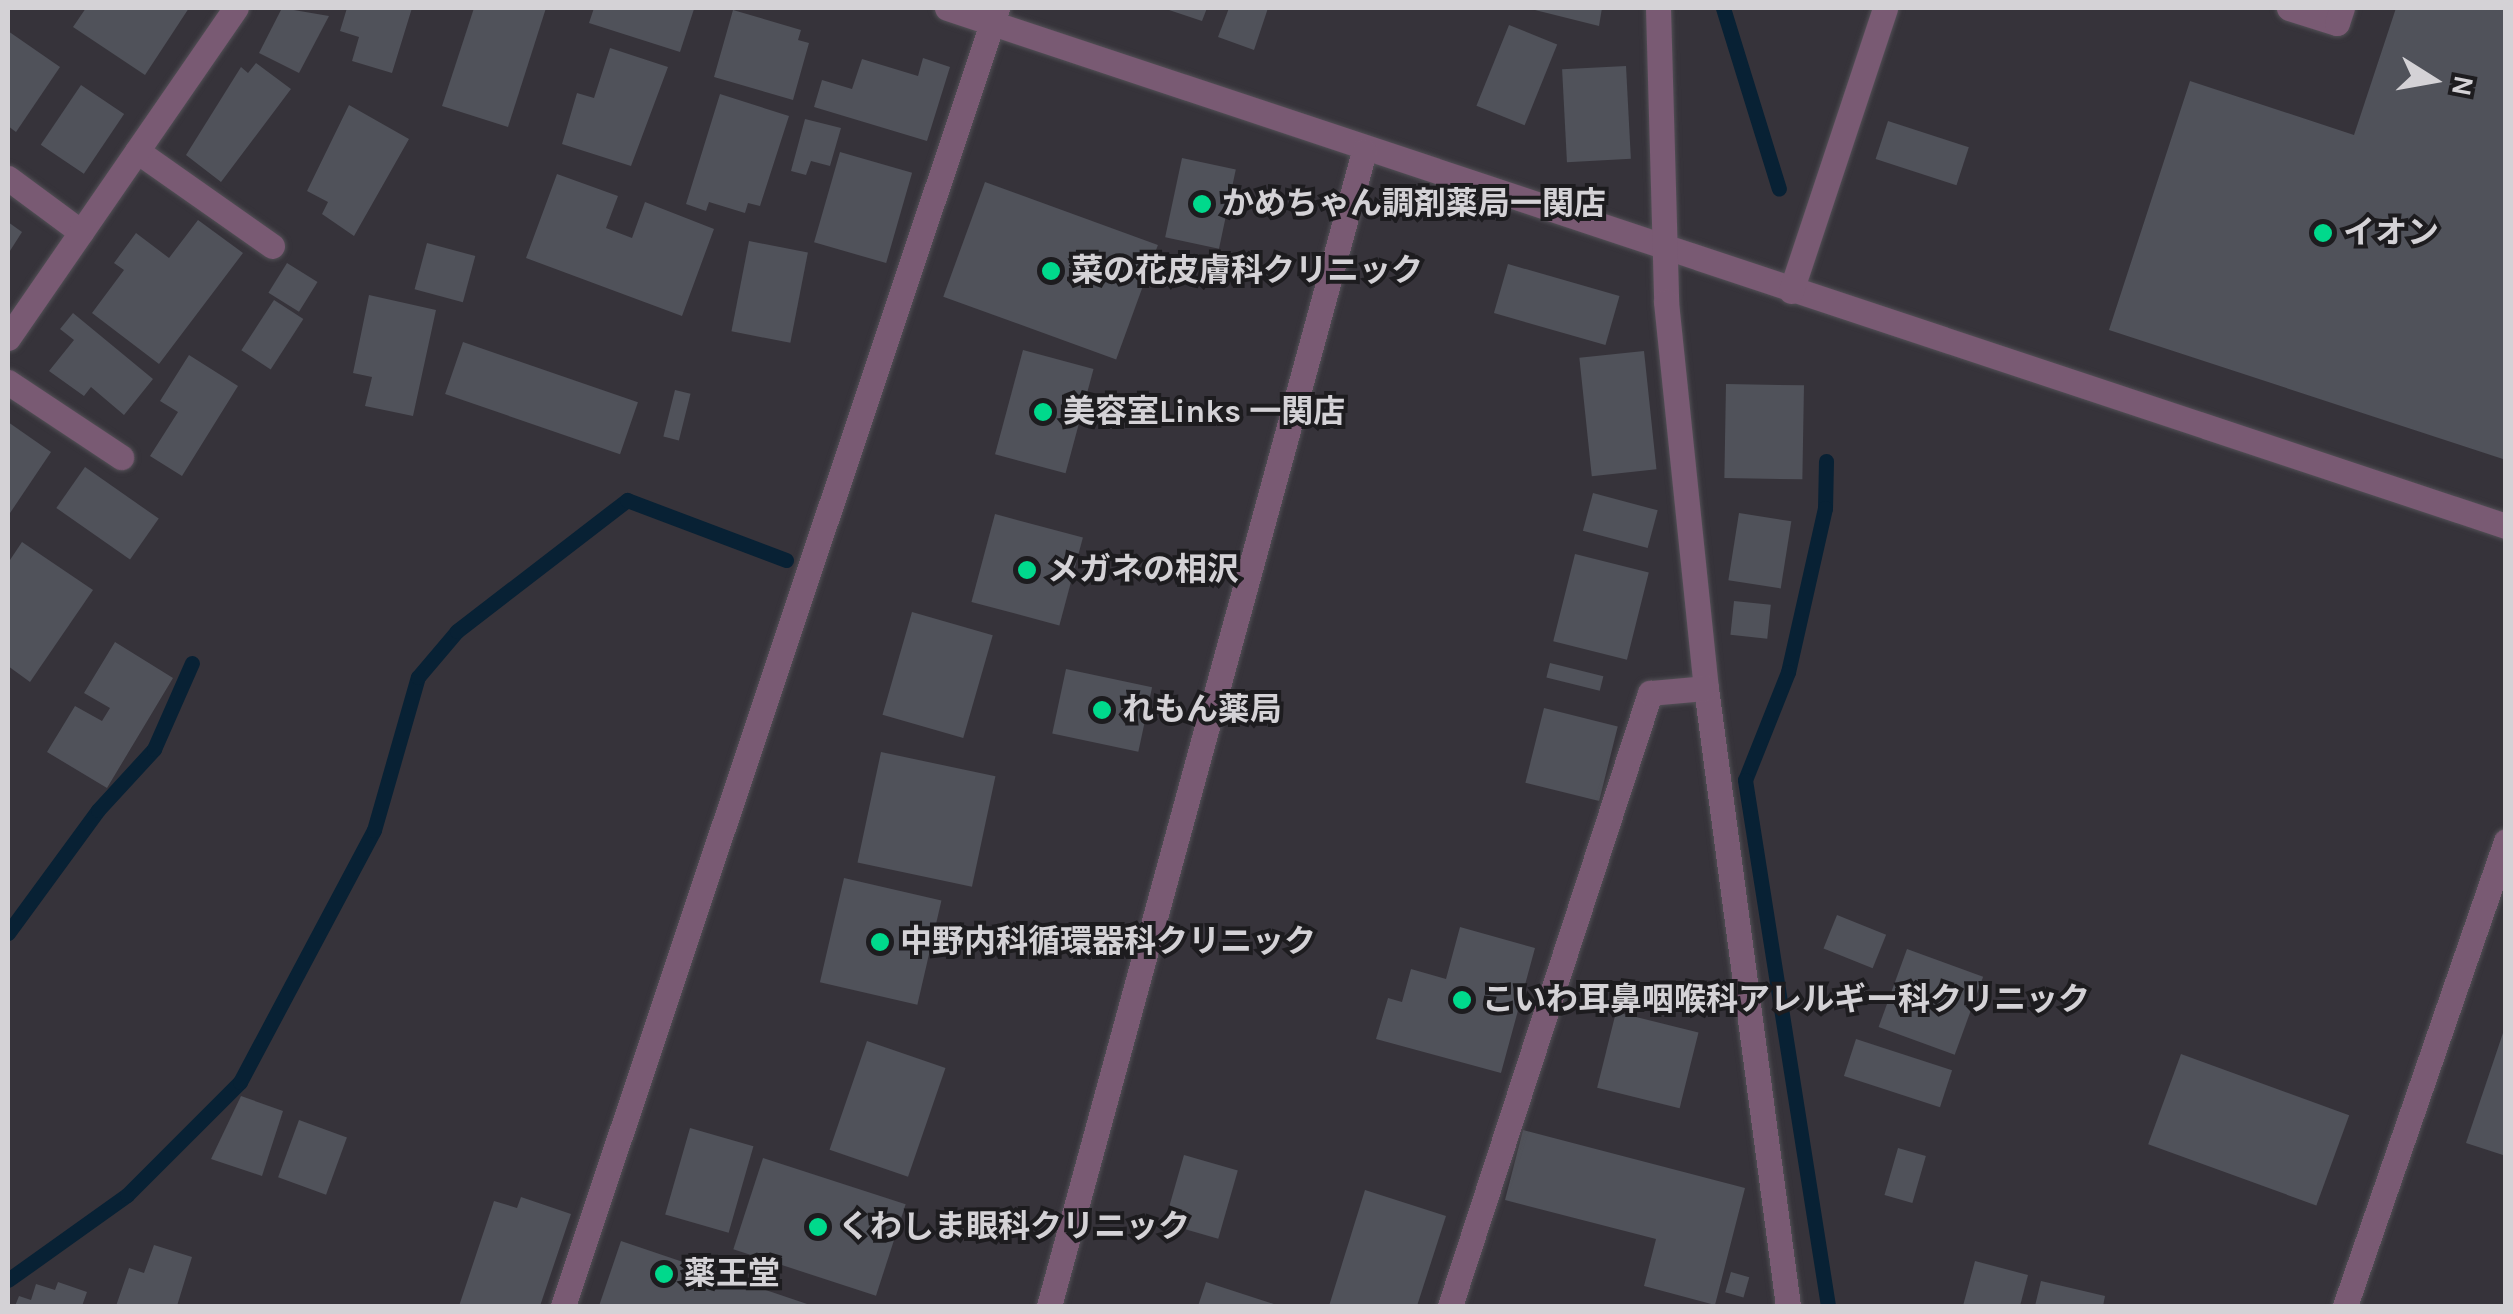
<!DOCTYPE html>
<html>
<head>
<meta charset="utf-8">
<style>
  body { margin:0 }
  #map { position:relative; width:2513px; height:1314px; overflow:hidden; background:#36333a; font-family:Karla,"Noto Sans JP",sans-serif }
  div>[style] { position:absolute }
  .stream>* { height:15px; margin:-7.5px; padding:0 7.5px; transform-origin:7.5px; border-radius:7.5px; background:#082134 }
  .building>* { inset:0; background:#50525a; transform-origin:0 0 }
  .roads { filter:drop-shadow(0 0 2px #525056) drop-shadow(0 0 2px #525056) }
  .minor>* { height:25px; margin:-12.5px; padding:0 12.5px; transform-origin:12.5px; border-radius:12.5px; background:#795a73 }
  .dots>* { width:28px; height:28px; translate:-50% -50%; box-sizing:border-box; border:5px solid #1d1c1f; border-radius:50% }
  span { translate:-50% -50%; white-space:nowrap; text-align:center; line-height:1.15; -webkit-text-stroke:8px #1d1c1f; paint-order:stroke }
  .poi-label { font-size:32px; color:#d4d2d6; font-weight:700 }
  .left { translate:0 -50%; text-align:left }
  .frame { position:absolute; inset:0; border:10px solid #d4d2d6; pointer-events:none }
  .north { position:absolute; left:2383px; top:30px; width:100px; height:100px; -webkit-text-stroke:8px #1d1c1f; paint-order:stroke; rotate:101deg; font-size:28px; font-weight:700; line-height:40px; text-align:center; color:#d4d2d6 }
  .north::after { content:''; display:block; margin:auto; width:35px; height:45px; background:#d4d2d6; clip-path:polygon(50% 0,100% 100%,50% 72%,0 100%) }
</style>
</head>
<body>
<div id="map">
  <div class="stream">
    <div style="left:1723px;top:8px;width:189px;rotate:72.8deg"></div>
    <div style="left:1826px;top:461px;width:47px;rotate:91.2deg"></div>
    <div style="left:1825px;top:508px;width:168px;rotate:102.7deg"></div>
    <div style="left:1788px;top:672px;width:116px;rotate:111.7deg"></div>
    <div style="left:1745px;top:780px;width:533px;rotate:81.03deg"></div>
    <div style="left:8px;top:933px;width:152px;rotate:-53.8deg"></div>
    <div style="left:98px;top:810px;width:83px;rotate:-47.4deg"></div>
    <div style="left:154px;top:749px;width:94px;rotate:-66.2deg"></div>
    <div style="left:8px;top:1280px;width:146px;rotate:-35.5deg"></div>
    <div style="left:127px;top:1195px;width:160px;rotate:-45deg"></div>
    <div style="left:240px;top:1082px;width:285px;rotate:-62deg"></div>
    <div style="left:374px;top:830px;width:159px;rotate:-74deg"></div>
    <div style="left:418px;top:677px;width:60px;rotate:-49.7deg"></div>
    <div style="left:457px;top:631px;width:215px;rotate:-37.6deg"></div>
    <div style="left:627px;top:500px;width:170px;rotate:20.7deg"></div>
  </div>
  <div class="building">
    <div style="clip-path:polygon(86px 8px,189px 8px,145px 75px,73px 27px)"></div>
    <div style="clip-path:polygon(282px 8px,329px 16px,299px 73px,259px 53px)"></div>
    <div style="clip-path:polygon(347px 8px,412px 8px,392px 73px,352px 61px,359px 37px,340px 31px)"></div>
    <div style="clip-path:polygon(474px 8px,546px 8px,508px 127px,442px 106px)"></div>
    <div style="clip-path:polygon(594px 8px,691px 8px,694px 9px,680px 52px,589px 23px)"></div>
    <div style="clip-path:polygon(1163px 8px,1207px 8px,1202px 21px)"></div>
    <div style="clip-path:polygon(1229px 8px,1268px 8px,1254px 50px,1218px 37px)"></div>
    <div style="clip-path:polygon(1527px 8px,1602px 8px,1599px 26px)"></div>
    <div style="clip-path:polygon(2396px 8px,2506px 8px,2506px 460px,2109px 330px,2190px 81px,2354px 135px)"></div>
    <div style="clip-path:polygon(733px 10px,801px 30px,798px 40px,809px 43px,793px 100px,714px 77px)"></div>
    <div style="left:1509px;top:25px;width:52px;height:87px;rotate:22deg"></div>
    <div style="clip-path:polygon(8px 31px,60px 67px,16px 132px,8px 126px)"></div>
    <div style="clip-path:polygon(610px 48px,668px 67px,631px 166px,562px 144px,577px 93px,594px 98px)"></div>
    <div style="clip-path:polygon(923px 58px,950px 67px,927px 141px,814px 107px,822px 80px,852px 89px,862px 59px,918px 76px)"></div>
    <div style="clip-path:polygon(256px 63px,291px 89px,221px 182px,186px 155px,241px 67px,248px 73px)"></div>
    <div style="left:1626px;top:66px;width:93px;height:64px;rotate:87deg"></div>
    <div style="left:81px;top:85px;width:52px;height:72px;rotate:34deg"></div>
    <div style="clip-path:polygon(720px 94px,789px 116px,760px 206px,748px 203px,745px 213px,709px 202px,706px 211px,686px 204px)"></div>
    <div style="clip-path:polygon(349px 105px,409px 139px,354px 236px,322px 214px,328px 202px,307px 191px)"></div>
    <div style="clip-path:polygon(805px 119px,841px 128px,830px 166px,811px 161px,806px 175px,791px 171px)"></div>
    <div style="left:1888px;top:121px;width:85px;height:40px;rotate:18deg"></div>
    <div style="left:840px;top:152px;width:75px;height:94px;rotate:16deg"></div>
    <div style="left:1182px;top:158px;width:55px;height:81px;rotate:12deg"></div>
    <div style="clip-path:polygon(557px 174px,618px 196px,606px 228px,632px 238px,645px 202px,714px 229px,682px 316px,526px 258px)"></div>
    <div style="left:985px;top:182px;width:184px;height:122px;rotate:20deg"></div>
    <div style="clip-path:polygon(198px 220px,243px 253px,159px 364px,92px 313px,124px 270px,114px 263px,136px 233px,169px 258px)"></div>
    <div style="clip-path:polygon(8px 222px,22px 232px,8px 254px)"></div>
    <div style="left:749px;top:241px;width:60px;height:92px;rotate:11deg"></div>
    <div style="left:427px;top:243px;width:50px;height:48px;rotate:15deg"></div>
    <div style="left:287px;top:263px;width:36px;height:35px;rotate:32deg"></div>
    <div style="left:1508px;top:264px;width:116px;height:51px;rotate:16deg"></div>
    <div style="clip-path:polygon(369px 295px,436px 310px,413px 416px,365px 406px,372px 377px,353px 373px)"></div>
    <div style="left:274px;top:300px;width:35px;height:60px;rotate:33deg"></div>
    <div style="clip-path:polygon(73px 313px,153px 379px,124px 415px,91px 387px,84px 396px,49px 371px,74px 340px,60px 329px)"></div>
    <div style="left:463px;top:342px;width:185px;height:55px;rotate:19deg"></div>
    <div style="left:1023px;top:350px;width:73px;height:108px;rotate:15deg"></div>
    <div style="left:1644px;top:351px;width:119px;height:65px;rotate:84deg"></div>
    <div style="clip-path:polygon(189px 355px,238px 386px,182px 476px,150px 456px,178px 412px,160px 401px)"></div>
    <div style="left:1726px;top:384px;width:78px;height:94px;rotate:1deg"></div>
    <div style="left:675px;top:390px;width:16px;height:48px;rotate:14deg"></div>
    <div style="clip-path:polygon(8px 422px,51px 452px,8px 516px)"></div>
    <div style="left:85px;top:467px;width:90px;height:50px;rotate:35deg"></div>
    <div style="left:1593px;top:493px;width:67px;height:39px;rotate:15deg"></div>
    <div style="left:1739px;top:513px;width:53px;height:68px;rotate:9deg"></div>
    <div style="left:995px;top:514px;width:91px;height:91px;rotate:15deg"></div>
    <div style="clip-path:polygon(22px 542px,93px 590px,30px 682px,8px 666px,8px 563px)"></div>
    <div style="left:1575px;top:554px;width:76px;height:90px;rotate:14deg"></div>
    <div style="left:1734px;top:601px;width:37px;height:34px;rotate:6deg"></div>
    <div style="left:912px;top:612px;width:84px;height:107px;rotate:16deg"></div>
    <div style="clip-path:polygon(115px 642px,173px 678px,107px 788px,47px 752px,75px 706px,102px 721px,110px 708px,84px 693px)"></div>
    <div style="left:1550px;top:663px;width:55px;height:15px;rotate:14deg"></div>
    <div style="left:1066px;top:669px;width:88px;height:66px;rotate:12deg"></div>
    <div style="left:1544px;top:708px;width:76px;height:77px;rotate:14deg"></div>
    <div style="left:881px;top:752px;width:117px;height:113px;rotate:12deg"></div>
    <div style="left:844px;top:878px;width:100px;height:107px;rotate:13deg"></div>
    <div style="left:1837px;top:915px;width:53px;height:36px;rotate:22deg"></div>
    <div style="clip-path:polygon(1460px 927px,1535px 948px,1501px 1073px,1376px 1039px,1388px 998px,1402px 1002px,1411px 969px,1446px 979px)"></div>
    <div style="left:1907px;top:949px;width:81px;height:83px;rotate:20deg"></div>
    <div style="left:1616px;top:1012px;width:85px;height:78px;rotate:14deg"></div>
    <div style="clip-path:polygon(2506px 1024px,2506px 1156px,2466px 1143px)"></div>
    <div style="left:1856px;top:1039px;width:101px;height:39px;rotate:18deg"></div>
    <div style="left:867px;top:1041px;width:83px;height:115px;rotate:19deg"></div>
    <div style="left:2181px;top:1054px;width:179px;height:96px;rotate:20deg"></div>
    <div style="clip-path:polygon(241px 1096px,283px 1111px,262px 1176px,211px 1159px)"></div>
    <div style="left:299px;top:1120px;width:51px;height:61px;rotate:20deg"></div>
    <div style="left:690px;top:1128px;width:66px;height:90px;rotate:16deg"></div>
    <div style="clip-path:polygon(1523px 1130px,1745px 1188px,1715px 1305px,1644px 1286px,1656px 1239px,1505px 1200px)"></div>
    <div style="left:1898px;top:1148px;width:29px;height:49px;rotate:16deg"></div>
    <div style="left:1184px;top:1155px;width:56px;height:71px;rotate:16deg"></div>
    <div style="left:763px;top:1158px;width:150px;height:96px;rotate:18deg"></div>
    <div style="clip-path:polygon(1365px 1190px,1446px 1216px,1417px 1306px,1329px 1306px)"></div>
    <div style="clip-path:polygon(521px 1197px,571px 1214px,540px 1306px,459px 1306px,494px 1201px,517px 1208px)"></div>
    <div style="clip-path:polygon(621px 1241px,813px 1306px,599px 1306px)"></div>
    <div style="clip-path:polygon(154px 1245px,192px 1257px,177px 1306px,116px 1306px,129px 1268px,144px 1273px)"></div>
    <div style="clip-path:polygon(1975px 1261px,2028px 1275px,2020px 1306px,1963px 1306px)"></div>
    <div style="left:1731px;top:1272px;width:19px;height:21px;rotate:16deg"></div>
    <div style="clip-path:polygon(2041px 1281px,2105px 1296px,2103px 1306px,2035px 1306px)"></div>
    <div style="clip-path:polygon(58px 1282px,87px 1292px,82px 1306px,15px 1306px,19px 1296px,31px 1300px,36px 1284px,55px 1290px)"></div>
    <div style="clip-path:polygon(1206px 1282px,1280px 1306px,1198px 1306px)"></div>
  </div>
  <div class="roads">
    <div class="minor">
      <div style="left:947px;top:8px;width:1643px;rotate:18.38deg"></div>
      <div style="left:1658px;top:8px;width:294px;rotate:88.4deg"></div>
      <div style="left:1666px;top:302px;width:388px;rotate:84.1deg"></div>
      <div style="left:1706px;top:688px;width:623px;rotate:82.44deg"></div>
      <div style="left:2289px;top:8px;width:50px;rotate:17.4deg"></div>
      <div style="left:2337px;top:23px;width:16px;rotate:-72deg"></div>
      <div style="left:137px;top:151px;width:165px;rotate:35.1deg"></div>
      <div style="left:8px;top:178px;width:91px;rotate:36.5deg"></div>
      <div style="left:1791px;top:291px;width:298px;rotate:-71.6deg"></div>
      <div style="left:8px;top:338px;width:401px;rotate:-55.4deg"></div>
      <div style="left:8px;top:382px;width:136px;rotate:33.6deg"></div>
      <div style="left:563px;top:1306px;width:1369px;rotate:-71.51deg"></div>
      <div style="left:1049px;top:1306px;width:1197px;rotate:-74.74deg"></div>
      <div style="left:1450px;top:1306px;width:645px;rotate:-71.93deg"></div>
      <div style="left:1650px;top:693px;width:56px;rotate:-5.1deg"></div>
      <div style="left:2345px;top:1306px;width:492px;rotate:-70.9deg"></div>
    </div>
  </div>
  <div class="dots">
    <div style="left:1202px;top:204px;background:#00d98c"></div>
    <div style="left:2323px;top:233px;background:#00d98c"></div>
    <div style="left:1051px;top:271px;background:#00d98c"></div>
    <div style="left:1043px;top:412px;background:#00d98c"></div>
    <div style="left:1027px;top:570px;background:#00d98c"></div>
    <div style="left:1102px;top:710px;background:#00d98c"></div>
    <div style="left:880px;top:942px;background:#00d98c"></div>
    <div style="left:1462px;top:1000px;background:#00d98c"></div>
    <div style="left:818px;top:1227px;background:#00d98c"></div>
    <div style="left:664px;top:1274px;background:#00d98c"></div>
  </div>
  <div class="poi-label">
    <span class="left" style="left:1222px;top:204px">かめちゃん調剤薬局一関店</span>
    <span class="left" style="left:2343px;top:233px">イオン</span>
    <span class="left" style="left:1071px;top:271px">菜の花皮膚科クリニック</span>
    <span class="left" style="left:1063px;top:412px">美容室Links 一関店</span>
    <span class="left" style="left:1047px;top:570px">メガネの相沢</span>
    <span class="left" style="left:1122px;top:710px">れもん薬局</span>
    <span class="left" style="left:900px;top:942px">中野内科循環器科クリニック</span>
    <span class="left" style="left:1482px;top:1000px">こいわ耳鼻咽喉科アレルギー科クリニック</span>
    <span class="left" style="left:838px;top:1227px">くわしま眼科クリニック</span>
    <span class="left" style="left:684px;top:1274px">薬王堂</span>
  </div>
  <div class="frame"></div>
  <div class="north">N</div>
</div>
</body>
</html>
